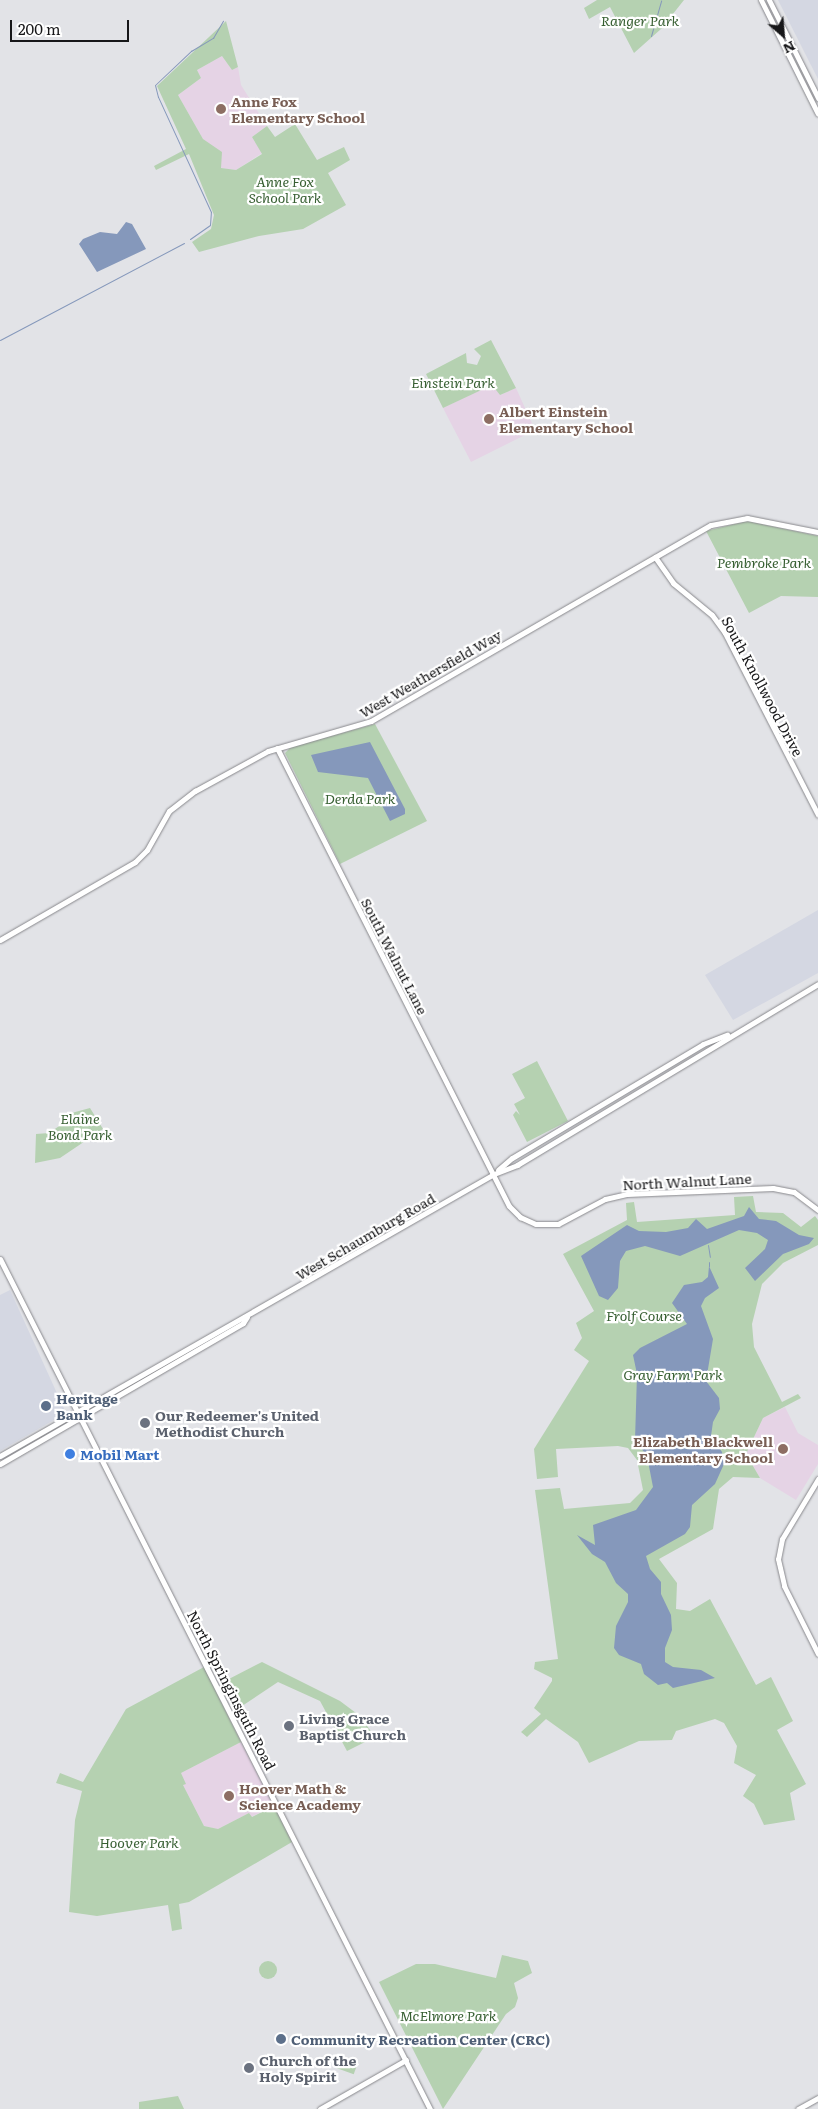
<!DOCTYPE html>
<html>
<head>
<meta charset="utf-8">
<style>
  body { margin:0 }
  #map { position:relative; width:818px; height:2109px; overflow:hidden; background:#e2e3e7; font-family:Literata,serif }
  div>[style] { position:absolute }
  .built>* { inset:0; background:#d4d7e2 }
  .education>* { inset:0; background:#e5d3e5 }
  .green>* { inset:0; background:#b5d1b1; transform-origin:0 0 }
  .round { border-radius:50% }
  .water>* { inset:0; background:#8598bb }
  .stream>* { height:1px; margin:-0.5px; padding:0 0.5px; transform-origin:0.5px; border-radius:0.5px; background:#8598bb }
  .roads { filter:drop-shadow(0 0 1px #88888c) drop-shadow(0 0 1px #88888c) }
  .secondary>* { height:5px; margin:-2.5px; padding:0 2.5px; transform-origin:2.5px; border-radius:2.5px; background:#fff }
  .dots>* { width:14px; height:14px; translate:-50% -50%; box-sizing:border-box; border:2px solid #fff; border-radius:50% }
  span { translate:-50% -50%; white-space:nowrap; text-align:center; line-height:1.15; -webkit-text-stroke:4.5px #fff; paint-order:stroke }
  .park-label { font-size:14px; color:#375f32; font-style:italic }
  .education-label { font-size:14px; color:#785e54; font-weight:700 }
  .left { translate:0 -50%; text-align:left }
  .right { translate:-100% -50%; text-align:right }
  .street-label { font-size:14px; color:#171719 }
  .service-label { font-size:14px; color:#4e5e75; font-weight:700 }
  .worship-label { font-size:14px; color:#5b616d; font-weight:700 }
  .shop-label { font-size:14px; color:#366cbe; font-weight:700 }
  .north { position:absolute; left:758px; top:10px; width:50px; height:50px; -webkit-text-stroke:4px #fff; paint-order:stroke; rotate:153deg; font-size:14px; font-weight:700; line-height:20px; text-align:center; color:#171719 }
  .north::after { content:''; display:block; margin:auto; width:18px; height:22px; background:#171719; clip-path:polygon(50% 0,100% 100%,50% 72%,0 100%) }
  .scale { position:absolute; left:10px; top:20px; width:119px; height:22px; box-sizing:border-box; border:2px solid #171719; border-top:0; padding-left:6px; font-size:15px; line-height:18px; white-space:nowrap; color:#171719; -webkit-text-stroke:4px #fff; paint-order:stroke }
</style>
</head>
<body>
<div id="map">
  <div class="built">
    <div style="clip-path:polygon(778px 0,818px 0,818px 79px)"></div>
    <div style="clip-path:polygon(818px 910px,818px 973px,733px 1020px,705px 975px)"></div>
    <div style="clip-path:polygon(10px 1290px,66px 1413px,0 1451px,0 1295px)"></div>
  </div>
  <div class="education">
    <div style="clip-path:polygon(222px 56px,232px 70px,238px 67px,241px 85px,267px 126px,252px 137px,262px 153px,236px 170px,221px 168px,217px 151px,203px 139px,178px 95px,201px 78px,197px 70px)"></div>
    <div style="clip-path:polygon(492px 384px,500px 395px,516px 388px,535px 430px,471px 462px,443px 408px)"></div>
    <div style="clip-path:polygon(785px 1407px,798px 1433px,818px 1445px,818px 1464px,796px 1500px,760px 1478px,746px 1454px,763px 1418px)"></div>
    <div style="clip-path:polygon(241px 1742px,274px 1806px,251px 1817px,249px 1813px,218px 1829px,204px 1826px,183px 1785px,181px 1773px)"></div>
  </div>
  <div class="green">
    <div style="clip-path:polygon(597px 0,684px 0,661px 29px,634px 53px,610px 7px,589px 19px,584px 8px)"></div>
    <div style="clip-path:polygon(226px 21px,238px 67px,232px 70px,222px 56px,197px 70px,201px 78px,178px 95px,203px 139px,222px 152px,221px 168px,236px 170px,262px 154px,252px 137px,267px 126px,275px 137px,295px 124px,317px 160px,344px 147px,350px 160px,328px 173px,346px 205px,303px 229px,259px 236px,199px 252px,192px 242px,211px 229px,214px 215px,189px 154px,156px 170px,154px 166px,186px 149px,157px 86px)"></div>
    <div style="clip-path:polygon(491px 340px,516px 388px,500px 395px,492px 385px,443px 408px,426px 374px,466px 353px,467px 363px,477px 365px,481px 356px,474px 349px)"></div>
    <div style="clip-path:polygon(747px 521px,818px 536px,818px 597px,781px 596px,749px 613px,706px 531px)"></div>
    <div style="clip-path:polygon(375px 724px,427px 821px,340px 864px,285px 753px,291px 747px)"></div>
    <div style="clip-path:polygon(537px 1061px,568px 1121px,527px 1142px,513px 1115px,516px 1111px,520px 1115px,514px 1104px,525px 1098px,512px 1074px)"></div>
    <div style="clip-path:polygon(90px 1108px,103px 1129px,60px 1158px,35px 1163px,36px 1134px,49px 1133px,65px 1122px,68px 1114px)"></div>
    <div style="clip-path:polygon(753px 1196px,756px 1212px,783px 1213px,801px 1227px,815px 1216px,818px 1220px,818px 1245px,783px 1263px,762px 1284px,752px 1324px,754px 1347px,782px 1402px,798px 1394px,801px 1398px,763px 1418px,746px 1454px,760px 1478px,733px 1477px,719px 1489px,713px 1529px,659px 1559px,677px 1583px,676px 1609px,690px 1611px,710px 1599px,756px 1685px,771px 1677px,793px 1721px,777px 1730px,806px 1784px,790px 1793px,795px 1820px,764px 1825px,754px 1804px,743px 1796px,756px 1775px,734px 1763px,737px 1746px,724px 1723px,715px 1719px,676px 1731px,672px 1740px,639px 1741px,589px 1763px,578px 1742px,546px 1719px,527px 1737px,521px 1732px,541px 1714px,534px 1708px,552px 1681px,552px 1678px,534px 1669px,535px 1662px,558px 1659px,535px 1490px,560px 1488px,564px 1509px,630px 1503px,643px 1490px,637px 1460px,628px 1448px,618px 1446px,556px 1449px,558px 1477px,537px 1479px,534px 1449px,589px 1361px,574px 1350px,582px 1338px,576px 1323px,594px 1311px,563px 1254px,627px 1220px,626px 1203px,634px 1202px,637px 1222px,735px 1215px,734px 1197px)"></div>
    <div style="clip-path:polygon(262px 1662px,340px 1701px,360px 1716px,375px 1737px,347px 1751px,320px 1701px,278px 1682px,239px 1708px,225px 1681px)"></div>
    <div style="clip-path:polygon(204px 1667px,241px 1742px,181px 1773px,186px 1784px,183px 1785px,204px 1826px,218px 1829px,249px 1813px,252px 1817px,274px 1806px,292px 1842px,189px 1902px,179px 1904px,182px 1929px,172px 1931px,168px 1905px,97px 1916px,69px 1912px,75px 1820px,82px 1791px,56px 1783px,60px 1773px,83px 1782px,126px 1709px)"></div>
    <div style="clip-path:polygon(502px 1955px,528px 1961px,532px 1973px,514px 1983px,518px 1998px,515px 2007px,506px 2014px,443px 2109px,379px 1982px,416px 1964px,435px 1964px,496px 1978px)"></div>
    <div class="round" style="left:259px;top:1961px;width:18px;height:18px"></div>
    <div style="left:338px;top:2059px;width:20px;height:9px;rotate:20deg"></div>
    <div style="clip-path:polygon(178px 2096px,184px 2109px,139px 2109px,139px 2102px)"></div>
  </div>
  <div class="water">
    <div style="clip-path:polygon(126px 222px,132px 224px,146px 249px,97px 272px,79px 244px,83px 239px,100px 232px,117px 234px)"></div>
    <div style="clip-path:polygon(370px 742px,405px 809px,405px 814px,390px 821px,368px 778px,318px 772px,311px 755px)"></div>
    <div style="clip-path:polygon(749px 1207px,759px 1219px,776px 1221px,799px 1235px,814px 1238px,809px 1244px,783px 1254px,755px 1281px,745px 1268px,765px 1249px,768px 1240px,757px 1233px,739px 1230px,680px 1256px,645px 1246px,626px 1251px,620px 1261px,618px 1288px,608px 1300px,599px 1296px,581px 1256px,627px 1225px,639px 1231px,666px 1232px,688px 1228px,696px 1219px,707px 1229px,744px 1216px)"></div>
    <div style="clip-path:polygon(709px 1266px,719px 1288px,705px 1298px,701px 1306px,713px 1339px,706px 1381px,719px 1398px,720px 1409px,713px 1422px,711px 1436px,722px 1452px,724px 1464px,715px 1484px,692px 1505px,690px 1527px,685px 1534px,646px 1556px,650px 1569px,661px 1582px,661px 1594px,671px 1615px,672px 1630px,665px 1648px,665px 1662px,673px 1667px,701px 1670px,715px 1678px,673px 1688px,667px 1683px,658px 1685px,644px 1674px,641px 1664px,619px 1655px,614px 1648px,616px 1626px,628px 1602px,628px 1594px,616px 1583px,605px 1562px,592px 1554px,577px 1535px,595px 1545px,593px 1525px,636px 1510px,653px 1487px,647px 1456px,635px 1440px,637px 1374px,633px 1355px,640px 1348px,687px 1324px,672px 1303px,684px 1285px,702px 1282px,708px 1277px)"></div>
  </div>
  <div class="stream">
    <div style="left:651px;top:36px;width:37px;rotate:-74deg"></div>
    <div style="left:190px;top:239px;width:24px;rotate:-35deg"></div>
    <div style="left:210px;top:225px;width:13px;rotate:-86deg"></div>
    <div style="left:211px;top:212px;width:127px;rotate:-114.7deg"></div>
    <div style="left:158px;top:97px;width:12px;rotate:-104deg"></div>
    <div style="left:155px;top:85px;width:50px;rotate:-43.4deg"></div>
    <div style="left:191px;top:51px;width:26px;rotate:-31deg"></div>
    <div style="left:213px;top:38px;width:20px;rotate:-60deg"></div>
    <div style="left:0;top:340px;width:208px;rotate:-27.8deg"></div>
    <div style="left:708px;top:1245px;width:12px;rotate:81deg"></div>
    <div style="left:709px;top:1266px;width:4px;rotate:-90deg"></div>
  </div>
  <div class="roads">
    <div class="secondary">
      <div style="left:761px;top:0;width:127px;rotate:63.4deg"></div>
      <div style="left:769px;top:0;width:110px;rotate:63.4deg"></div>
      <div style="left:655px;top:557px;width:32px;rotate:55deg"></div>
      <div style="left:673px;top:583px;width:50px;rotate:39.4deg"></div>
      <div style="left:712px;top:615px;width:22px;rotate:54deg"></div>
      <div style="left:725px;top:633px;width:204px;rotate:62.9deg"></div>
      <div style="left:277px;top:748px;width:513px;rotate:63.14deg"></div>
      <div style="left:509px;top:1206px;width:16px;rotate:45deg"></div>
      <div style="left:520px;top:1217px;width:17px;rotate:24deg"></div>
      <div style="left:536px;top:1224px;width:22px"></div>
      <div style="left:558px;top:1224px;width:53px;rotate:-28deg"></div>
      <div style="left:605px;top:1199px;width:23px;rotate:-13deg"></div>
      <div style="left:627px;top:1194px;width:146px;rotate:-2.4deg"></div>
      <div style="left:773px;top:1188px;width:21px;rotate:11deg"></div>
      <div style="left:794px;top:1192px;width:30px;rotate:37deg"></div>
      <div style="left:0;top:940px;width:156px;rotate:-30deg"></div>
      <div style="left:135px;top:862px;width:17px;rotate:-45deg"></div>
      <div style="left:147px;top:850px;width:45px;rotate:-60.6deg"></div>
      <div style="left:169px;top:811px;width:33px;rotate:-38deg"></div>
      <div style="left:195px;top:791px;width:83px;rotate:-28.7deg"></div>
      <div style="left:268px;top:751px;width:107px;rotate:-16.2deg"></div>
      <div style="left:371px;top:721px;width:392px;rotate:-30deg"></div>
      <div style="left:711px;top:525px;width:37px;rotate:-11deg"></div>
      <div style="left:747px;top:518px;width:72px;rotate:11.2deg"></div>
      <div style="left:498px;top:1170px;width:18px;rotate:-41deg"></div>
      <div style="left:512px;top:1158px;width:222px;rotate:-30.8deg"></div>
      <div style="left:703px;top:1044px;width:26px;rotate:-21deg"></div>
      <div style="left:0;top:1259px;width:953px;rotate:63.17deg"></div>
      <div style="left:0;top:1456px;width:569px;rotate:-29.72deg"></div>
      <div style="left:494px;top:1174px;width:25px;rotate:-21deg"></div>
      <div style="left:517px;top:1165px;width:351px;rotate:-31deg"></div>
      <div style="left:0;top:1464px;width:281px;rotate:-30.1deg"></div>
      <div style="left:243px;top:1323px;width:7px;rotate:-56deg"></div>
      <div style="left:818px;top:1479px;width:70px;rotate:121deg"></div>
      <div style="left:782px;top:1539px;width:20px;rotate:101deg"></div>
      <div style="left:778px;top:1559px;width:28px;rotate:77deg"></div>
      <div style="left:784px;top:1586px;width:76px;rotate:63.4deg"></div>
      <div style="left:320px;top:2109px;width:99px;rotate:-29.7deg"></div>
      <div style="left:798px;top:2109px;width:23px;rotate:-29deg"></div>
    </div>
  </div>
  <div class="dots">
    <div style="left:221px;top:109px;background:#8d6e63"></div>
    <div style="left:489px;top:419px;background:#8d6e63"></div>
    <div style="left:46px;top:1406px;background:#5c6f8a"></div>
    <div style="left:145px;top:1423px;background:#6b7280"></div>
    <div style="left:783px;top:1449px;background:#8d6e63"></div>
    <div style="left:70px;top:1454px;background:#3f7fe0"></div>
    <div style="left:289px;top:1726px;background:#6b7280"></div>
    <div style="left:229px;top:1796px;background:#8d6e63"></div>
    <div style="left:281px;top:2039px;background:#5c6f8a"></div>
    <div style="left:249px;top:2068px;background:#6b7280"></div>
  </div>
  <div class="park-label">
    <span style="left:640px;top:20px">Ranger Park</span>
    <span style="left:285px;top:189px">Anne Fox<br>School Park</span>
    <span style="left:453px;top:382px">Einstein Park</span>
    <span style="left:764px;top:562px">Pembroke Park</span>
    <span style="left:360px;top:798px">Derda Park</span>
    <span style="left:80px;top:1126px">Elaine<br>Bond Park</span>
    <span style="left:644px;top:1315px">Frolf Course</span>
    <span style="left:673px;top:1374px">Gray Farm Park</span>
    <span style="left:139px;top:1842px">Hoover Park</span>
    <span style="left:448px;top:2015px">McElmore Park</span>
  </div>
  <div class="education-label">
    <span class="left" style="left:231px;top:109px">Anne Fox<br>Elementary School</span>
    <span class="left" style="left:499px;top:419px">Albert Einstein<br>Elementary School</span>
    <span class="right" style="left:773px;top:1449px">Elizabeth Blackwell<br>Elementary School</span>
    <span class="left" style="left:239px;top:1796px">Hoover Math &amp;<br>Science Academy</span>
  </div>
  <div class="street-label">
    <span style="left:430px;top:673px;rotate:-30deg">West Weathersfield Way</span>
    <span style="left:763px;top:686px;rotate:62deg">South Knollwood Drive</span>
    <span style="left:395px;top:956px;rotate:63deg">South Walnut Lane</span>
    <span style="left:687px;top:1181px;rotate:-3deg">North Walnut Lane</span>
    <span style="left:365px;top:1236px;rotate:-30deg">West Schaumburg Road</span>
    <span style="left:232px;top:1690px;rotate:63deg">North Springinsguth Road</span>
  </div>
  <div class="service-label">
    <span class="left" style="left:56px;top:1406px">Heritage<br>Bank</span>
    <span class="left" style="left:291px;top:2039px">Community Recreation Center (CRC)</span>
  </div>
  <div class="worship-label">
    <span class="left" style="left:155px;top:1423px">Our Redeemer's United<br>Methodist Church</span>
    <span class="left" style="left:299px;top:1726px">Living Grace<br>Baptist Church</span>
    <span class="left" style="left:259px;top:2068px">Church of the<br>Holy Spirit</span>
  </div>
  <div class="shop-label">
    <span class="left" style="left:80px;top:1454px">Mobil Mart</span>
  </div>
  <div class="north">N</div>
  <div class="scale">200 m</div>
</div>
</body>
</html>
